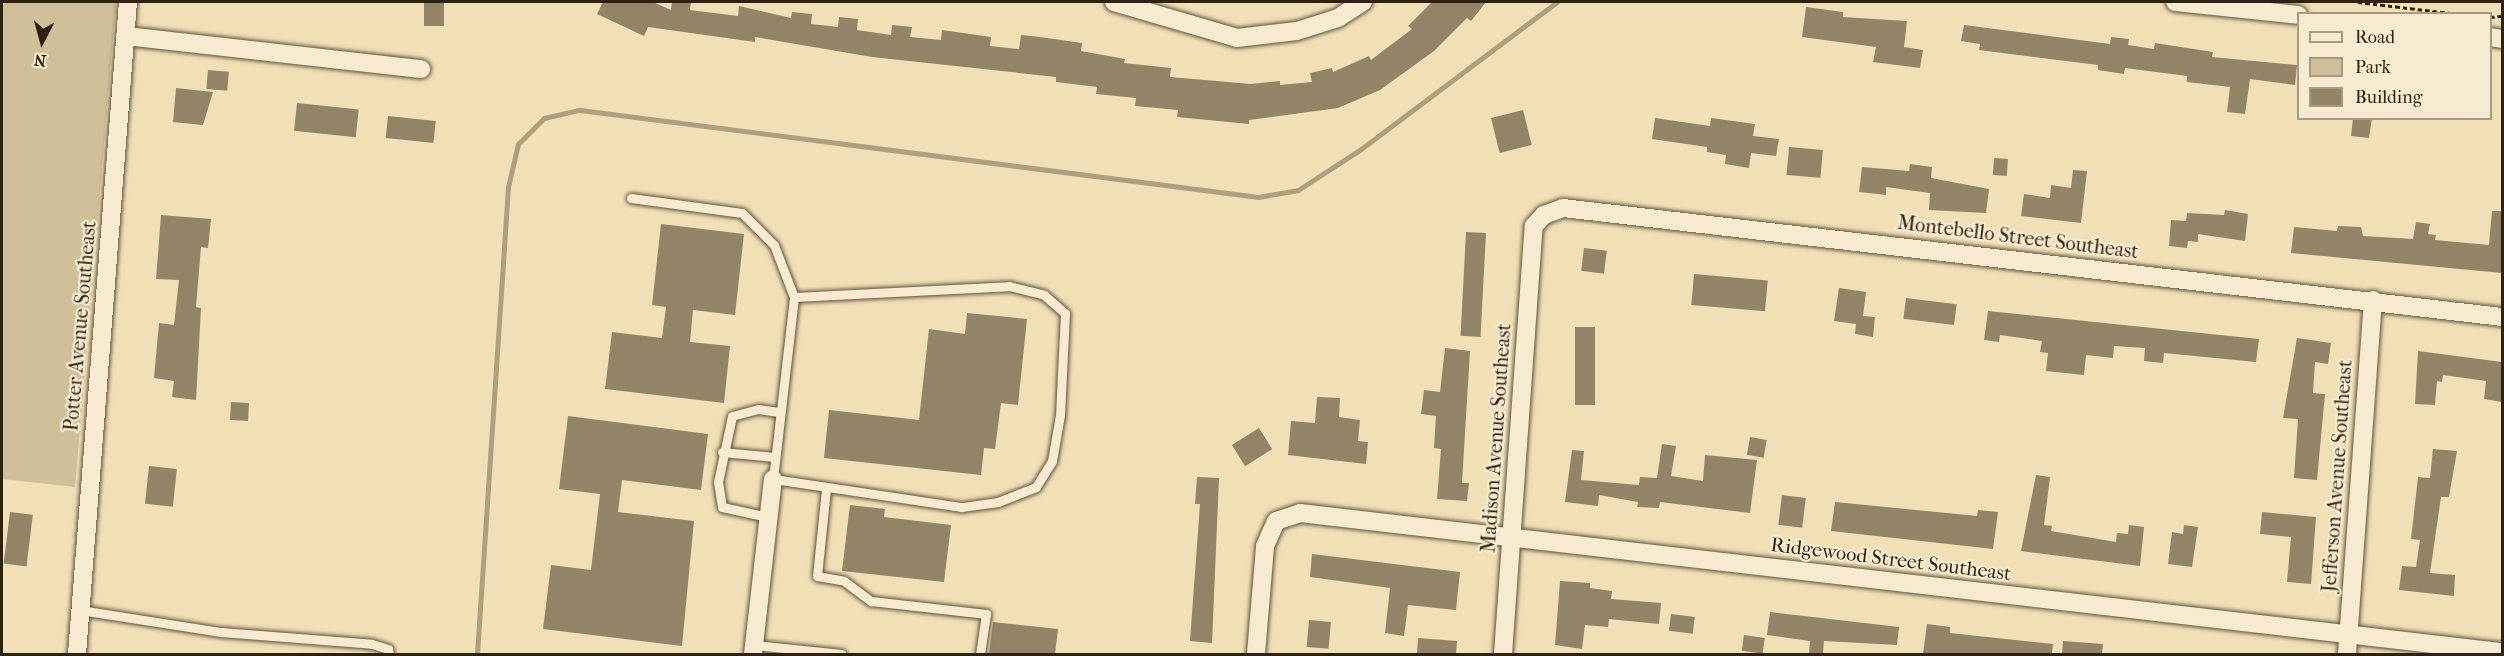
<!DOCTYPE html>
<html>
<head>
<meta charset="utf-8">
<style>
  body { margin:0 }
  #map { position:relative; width:2504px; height:656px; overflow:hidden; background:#f1e0b6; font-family:"IM FELL French Canon",serif }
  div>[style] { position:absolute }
  .green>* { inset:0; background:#d0c09a }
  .stream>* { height:5px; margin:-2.5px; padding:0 2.5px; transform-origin:2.5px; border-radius:2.5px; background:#af9f7e }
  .building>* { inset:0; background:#948467; transform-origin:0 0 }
  .path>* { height:3px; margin-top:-1.5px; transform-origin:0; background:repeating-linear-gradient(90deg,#2f2112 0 4.5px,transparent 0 7.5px) }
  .roads { filter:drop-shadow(0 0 2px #60513b) drop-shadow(0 0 2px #60513b) }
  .lane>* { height:9px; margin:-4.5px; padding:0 4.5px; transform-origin:4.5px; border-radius:4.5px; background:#f6ebd0 }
  .street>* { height:18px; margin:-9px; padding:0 9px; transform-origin:9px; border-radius:9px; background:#f6ebd0 }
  span { translate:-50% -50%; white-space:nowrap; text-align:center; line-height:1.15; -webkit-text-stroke:4.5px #f6ebd0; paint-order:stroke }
  .street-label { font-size:20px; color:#2f2112 }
  .frame { position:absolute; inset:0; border:3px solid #2f2112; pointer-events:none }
  .legend { position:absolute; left:2297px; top:12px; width:195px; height:108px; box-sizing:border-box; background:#f6ebd0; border:2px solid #a69a84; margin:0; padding:8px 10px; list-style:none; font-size:18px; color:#2f2112 }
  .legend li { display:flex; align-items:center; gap:12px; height:30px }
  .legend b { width:30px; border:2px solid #a69a84 }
  .north { position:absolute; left:12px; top:12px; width:60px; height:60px; -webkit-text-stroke:4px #f6ebd0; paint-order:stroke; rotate:186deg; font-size:16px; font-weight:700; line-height:24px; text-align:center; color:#2f2112 }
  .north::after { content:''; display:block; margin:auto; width:21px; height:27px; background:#2f2112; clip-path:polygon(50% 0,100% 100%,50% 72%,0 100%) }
</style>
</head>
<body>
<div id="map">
  <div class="green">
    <div style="clip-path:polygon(2px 2px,116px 2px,75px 487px,2px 479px)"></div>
  </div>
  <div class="stream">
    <div style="left:477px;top:654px;width:468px;rotate:-86.2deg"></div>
    <div style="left:508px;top:187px;width:44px;rotate:-76.9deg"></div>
    <div style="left:518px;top:144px;width:37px;rotate:-45deg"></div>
    <div style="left:544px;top:118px;width:37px;rotate:-13deg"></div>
    <div style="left:580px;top:110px;width:684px;rotate:7.31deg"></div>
    <div style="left:1258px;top:197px;width:41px;rotate:-9.9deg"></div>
    <div style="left:1298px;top:190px;width:75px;rotate:-33.1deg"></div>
    <div style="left:1361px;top:149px;width:245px;rotate:-36.9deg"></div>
  </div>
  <div class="building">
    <div style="left:424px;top:2px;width:20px;height:24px"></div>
    <div style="clip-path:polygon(603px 2px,653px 2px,671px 10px,672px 2px,691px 2px,690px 10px,738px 16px,739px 6px,791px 18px,792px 12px,812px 14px,811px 24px,838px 27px,839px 17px,858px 19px,857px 30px,891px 35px,892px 25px,912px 27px,910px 37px,941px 40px,942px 30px,991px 37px,990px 46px,1019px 49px,1021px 35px,1040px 37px,1082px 43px,1081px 51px,1125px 59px,1124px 63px,1171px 68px,1170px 77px,1251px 84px,1280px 81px,1280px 85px,1312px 82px,1310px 73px,1332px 68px,1333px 72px,1369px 56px,1371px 60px,1412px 29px,1408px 26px,1432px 2px,1486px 2px,1471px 21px,1467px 18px,1434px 51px,1380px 90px,1338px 108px,1249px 120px,1249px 124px,1177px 117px,1178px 110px,1135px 106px,1136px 98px,1096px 94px,1097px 87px,1056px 82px,1056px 77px,872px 57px,755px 37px,755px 42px,648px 27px,644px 36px,597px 14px)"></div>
    <div style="clip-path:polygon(1806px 7px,1843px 12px,1843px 17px,1907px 21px,1904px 47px,1923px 50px,1920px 68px,1873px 62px,1876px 47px,1802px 37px)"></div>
    <div style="clip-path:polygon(1964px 25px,2110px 44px,2111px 37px,2129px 39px,2128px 45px,2154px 49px,2155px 43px,2213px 52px,2212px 57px,2297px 65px,2295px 85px,2250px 79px,2245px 114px,2227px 112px,2230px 87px,2187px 82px,2187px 76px,2125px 68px,2124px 74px,2098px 70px,2098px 65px,1979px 50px,1980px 44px,1961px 41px)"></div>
    <div style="left:208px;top:70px;width:21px;height:19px;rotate:5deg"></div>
    <div style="clip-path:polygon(176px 88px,213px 92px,203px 125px,173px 122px)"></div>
    <div style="left:297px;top:103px;width:62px;height:28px;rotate:6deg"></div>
    <div style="left:1523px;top:110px;width:36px;height:33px;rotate:76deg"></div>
    <div style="left:388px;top:116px;width:48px;height:22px;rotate:6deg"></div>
    <div style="clip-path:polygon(1655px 118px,1710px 126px,1711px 118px,1755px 124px,1753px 136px,1779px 139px,1776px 156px,1751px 153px,1749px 168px,1725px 164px,1726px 155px,1707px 152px,1707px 147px,1652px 139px)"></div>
    <div style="clip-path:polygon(2353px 118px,2372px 118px,2369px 138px,2351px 136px)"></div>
    <div style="left:1789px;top:147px;width:34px;height:28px;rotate:5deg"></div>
    <div style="left:1994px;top:158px;width:14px;height:17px;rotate:4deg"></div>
    <div style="clip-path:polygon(1910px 164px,1932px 167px,1931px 178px,1989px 189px,1986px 213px,1929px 210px,1930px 193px,1886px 187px,1886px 195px,1859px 192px,1862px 167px,1909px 171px)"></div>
    <div style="clip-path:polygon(2073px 170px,2087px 171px,2081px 223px,2021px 216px,2024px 194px,2050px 198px,2051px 185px,2071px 188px)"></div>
    <div style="clip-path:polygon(2225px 210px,2248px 214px,2245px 241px,2198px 234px,2198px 242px,2188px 241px,2187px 248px,2169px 246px,2171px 220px,2186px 221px,2187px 213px,2224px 215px)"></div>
    <div style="clip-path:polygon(2492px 211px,2502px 211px,2502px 273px,2291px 253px,2294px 227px,2337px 231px,2338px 226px,2361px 227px,2363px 236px,2413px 239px,2416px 222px,2430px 224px,2428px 234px,2436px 235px,2435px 240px,2489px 245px)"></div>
    <div style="clip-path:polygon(161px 215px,211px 219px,208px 248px,201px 247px,196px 307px,201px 308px,196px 400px,172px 397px,174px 381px,154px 378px,159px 323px,174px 325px,179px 280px,156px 279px)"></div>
    <div style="clip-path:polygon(661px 224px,744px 234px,735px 315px,693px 310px,690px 342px,730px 346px,724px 403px,605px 389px,612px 332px,662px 338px,666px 307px,652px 305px)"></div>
    <div style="left:1466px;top:232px;width:20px;height:104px;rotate:3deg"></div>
    <div style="left:1584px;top:248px;width:23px;height:23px;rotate:7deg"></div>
    <div style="left:1694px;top:274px;width:74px;height:31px;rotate:5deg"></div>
    <div style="clip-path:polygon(1839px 288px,1866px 292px,1863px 316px,1875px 317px,1873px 337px,1855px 334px,1856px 324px,1834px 321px)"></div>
    <div style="left:1906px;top:298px;width:51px;height:21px;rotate:7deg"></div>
    <div style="clip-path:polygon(1988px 311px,2259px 339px,2256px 362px,2164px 353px,2163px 363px,2144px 361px,2145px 348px,2114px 346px,2113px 358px,2086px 355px,2084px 375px,2046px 371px,2048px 353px,2040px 352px,2042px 341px,2000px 335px,1999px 342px,1984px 340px)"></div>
    <div style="clip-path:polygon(967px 313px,1027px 319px,1018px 405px,1001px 403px,995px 449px,984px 448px,981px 475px,824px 458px,829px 410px,919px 420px,929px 329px,965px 334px)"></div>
    <div style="left:1575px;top:327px;width:20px;height:78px"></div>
    <div style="clip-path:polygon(2297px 338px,2331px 343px,2328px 364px,2315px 362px,2313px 393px,2325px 394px,2317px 480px,2294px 478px,2298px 419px,2283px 418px)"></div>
    <div style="clip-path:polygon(1445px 348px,1470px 351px,1462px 483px,1469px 483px,1467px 501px,1437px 499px,1441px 449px,1434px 448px,1436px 416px,1421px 414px,1424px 390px,1440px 392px)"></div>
    <div style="clip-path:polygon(2418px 351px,2502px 362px,2502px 402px,2484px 399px,2486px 381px,2443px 375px,2442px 382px,2437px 381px,2435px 405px,2415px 404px)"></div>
    <div style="clip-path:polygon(1317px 397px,1340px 398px,1339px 417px,1360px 420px,1358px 441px,1368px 442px,1366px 464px,1288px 455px,1291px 421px,1315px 423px)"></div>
    <div style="left:231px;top:402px;width:18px;height:18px;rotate:3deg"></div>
    <div style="clip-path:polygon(568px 416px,708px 434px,701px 490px,622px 480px,618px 512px,694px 521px,682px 646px,543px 629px,551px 565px,591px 570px,600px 494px,559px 489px)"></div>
    <div style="left:1259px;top:428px;width:25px;height:32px;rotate:58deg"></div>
    <div style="left:1750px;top:437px;width:17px;height:18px;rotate:10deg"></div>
    <div style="clip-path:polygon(1662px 444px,1676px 446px,1671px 476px,1703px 481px,1705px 455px,1757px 460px,1750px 513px,1660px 502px,1659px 508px,1637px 507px,1638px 502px,1599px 495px,1598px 506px,1565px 502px,1572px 450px,1584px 451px,1581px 480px,1639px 485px,1640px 477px,1657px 478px)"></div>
    <div style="clip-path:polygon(2433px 449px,2457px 451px,2449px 497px,2441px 497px,2430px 573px,2455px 575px,2454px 596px,2399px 590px,2402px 566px,2416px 567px,2420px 540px,2411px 539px,2418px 477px,2430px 478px)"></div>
    <div style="left:149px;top:466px;width:28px;height:38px;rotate:6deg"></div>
    <div style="clip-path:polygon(2036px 475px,2050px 477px,2044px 525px,2052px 526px,2051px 531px,2116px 542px,2117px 533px,2128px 534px,2129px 525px,2144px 527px,2140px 566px,2021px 551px)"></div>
    <div style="clip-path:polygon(1197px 477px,1219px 478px,1212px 643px,1190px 641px,1200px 504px,1195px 504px)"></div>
    <div style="left:1782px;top:495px;width:24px;height:30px;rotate:7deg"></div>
    <div style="clip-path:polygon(1835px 502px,1977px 516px,1978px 510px,1998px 512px,1993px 549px,1831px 531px)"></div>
    <div style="clip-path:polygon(850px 505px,885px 509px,884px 517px,951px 525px,944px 582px,842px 571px)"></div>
    <div style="left:10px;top:512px;width:23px;height:52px;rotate:7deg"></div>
    <div style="clip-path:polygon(2262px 512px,2316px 517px,2311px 584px,2287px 582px,2291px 537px,2260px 534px)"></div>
    <div style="clip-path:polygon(2184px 525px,2198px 527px,2192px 567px,2168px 564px,2172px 532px,2183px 534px)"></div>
    <div style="clip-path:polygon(1312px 554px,1460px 572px,1456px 610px,1408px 605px,1404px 636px,1385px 633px,1390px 588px,1310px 577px)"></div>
    <div style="clip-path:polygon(1560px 581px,1590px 583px,1590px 588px,1612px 591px,1611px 599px,1661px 603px,1659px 624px,1609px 619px,1608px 627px,1585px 625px,1582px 649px,1555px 645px)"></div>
    <div style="clip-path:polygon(1770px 612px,1899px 627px,1897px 645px,1824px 641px,1823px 654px,1809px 654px,1810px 641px,1767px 635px)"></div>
    <div style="left:1671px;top:614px;width:24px;height:17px;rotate:7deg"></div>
    <div style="left:1309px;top:620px;width:22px;height:27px;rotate:5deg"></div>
    <div style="clip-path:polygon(993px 622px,1058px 629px,1055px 654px,989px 654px)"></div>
    <div style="clip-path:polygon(1927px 624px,1950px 627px,1950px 633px,2053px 644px,2052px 654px,1923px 654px)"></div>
    <div style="left:1744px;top:635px;width:21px;height:16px;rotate:8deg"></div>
    <div style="clip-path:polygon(1418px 638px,1457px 641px,1456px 654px,1417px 654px)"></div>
    <div style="clip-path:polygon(2063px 641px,2103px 644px,2102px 654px,2062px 654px)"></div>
  </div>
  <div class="path">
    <div style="left:2358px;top:2px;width:101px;rotate:6.8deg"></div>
    <div style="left:2490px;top:17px;width:12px;rotate:-5deg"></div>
  </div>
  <div class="roads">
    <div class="lane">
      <div style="left:631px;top:198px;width:112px;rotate:7.7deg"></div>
      <div style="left:742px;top:213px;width:45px;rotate:45deg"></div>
      <div style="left:774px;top:245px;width:56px;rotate:69deg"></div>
      <div style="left:1009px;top:286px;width:36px;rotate:14deg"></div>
      <div style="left:1044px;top:295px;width:28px;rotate:41deg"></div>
      <div style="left:1065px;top:313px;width:102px;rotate:92.8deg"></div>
      <div style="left:1060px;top:415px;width:47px;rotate:99.9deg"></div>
      <div style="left:1052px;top:461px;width:31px;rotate:122deg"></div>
      <div style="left:1036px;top:487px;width:41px;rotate:158.5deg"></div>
      <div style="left:998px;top:502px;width:37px;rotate:172deg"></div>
      <div style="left:961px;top:507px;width:190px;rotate:-171.5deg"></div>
      <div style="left:773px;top:479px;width:183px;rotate:-83.4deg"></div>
      <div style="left:794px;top:297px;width:215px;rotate:-2.9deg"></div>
      <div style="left:722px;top:452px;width:53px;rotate:5.4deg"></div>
      <div style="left:826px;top:489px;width:87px;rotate:95.9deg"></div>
      <div style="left:817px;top:576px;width:27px;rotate:10deg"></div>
      <div style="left:844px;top:581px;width:34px;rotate:37deg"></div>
      <div style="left:871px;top:601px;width:116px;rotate:6.4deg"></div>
      <div style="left:986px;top:614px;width:40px;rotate:98.5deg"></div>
      <div style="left:768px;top:517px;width:47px;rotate:-167.7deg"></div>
      <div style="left:722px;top:507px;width:25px;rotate:-99deg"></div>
      <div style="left:718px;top:482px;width:67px;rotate:-78deg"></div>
      <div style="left:732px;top:416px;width:27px;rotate:-15deg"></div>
      <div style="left:758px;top:409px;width:21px;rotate:8deg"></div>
      <div style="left:80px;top:610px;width:143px;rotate:8.9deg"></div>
      <div style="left:221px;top:632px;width:151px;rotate:4.5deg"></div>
      <div style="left:372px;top:644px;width:17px;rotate:17deg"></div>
      <div style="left:388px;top:649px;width:5px;rotate:79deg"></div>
      <div style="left:755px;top:645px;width:87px;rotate:5.9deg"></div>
    </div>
    <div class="street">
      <div style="left:1114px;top:2px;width:128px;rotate:16.3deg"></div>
      <div style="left:1237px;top:38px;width:60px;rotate:-6.7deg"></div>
      <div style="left:1297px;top:31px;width:43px;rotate:-17.6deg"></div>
      <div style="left:1338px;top:18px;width:30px;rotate:-33deg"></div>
      <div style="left:2175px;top:2px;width:124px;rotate:6deg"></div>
      <div style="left:126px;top:36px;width:297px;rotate:6.4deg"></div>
      <div style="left:2490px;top:37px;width:12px;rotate:9deg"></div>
      <div style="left:77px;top:654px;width:654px;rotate:-85.53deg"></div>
      <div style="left:753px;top:654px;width:176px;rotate:-83.5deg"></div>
      <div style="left:1256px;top:654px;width:108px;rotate:-85.2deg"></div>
      <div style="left:1265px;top:546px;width:27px;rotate:-66deg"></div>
      <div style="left:1276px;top:521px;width:25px;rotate:-18deg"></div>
      <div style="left:1300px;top:513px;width:1210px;rotate:6.6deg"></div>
      <div style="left:1503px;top:654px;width:429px;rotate:-85.9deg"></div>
      <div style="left:1534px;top:226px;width:15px;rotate:-48deg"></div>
      <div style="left:1544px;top:215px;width:20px;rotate:-20deg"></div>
      <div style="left:1563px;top:208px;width:945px;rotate:6.62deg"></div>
      <div style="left:2347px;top:654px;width:355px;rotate:-85.8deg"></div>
    </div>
  </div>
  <div class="street-label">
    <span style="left:2018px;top:237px;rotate:7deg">Montebello Street Southeast</span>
    <span style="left:80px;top:326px;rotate:-85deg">Potter Avenue Southeast</span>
    <span style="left:1496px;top:438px;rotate:-86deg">Madison Avenue Southeast</span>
    <span style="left:2337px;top:476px;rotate:-86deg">Jefferson Avenue Southeast</span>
    <span style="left:1891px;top:559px;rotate:7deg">Ridgewood Street Southeast</span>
  </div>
  <div class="frame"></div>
  <ul class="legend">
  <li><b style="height:8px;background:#f6ebd0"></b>Road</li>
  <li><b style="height:16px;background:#d0c09a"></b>Park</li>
  <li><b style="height:16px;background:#948467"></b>Building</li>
  </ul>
  <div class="north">N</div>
</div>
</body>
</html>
